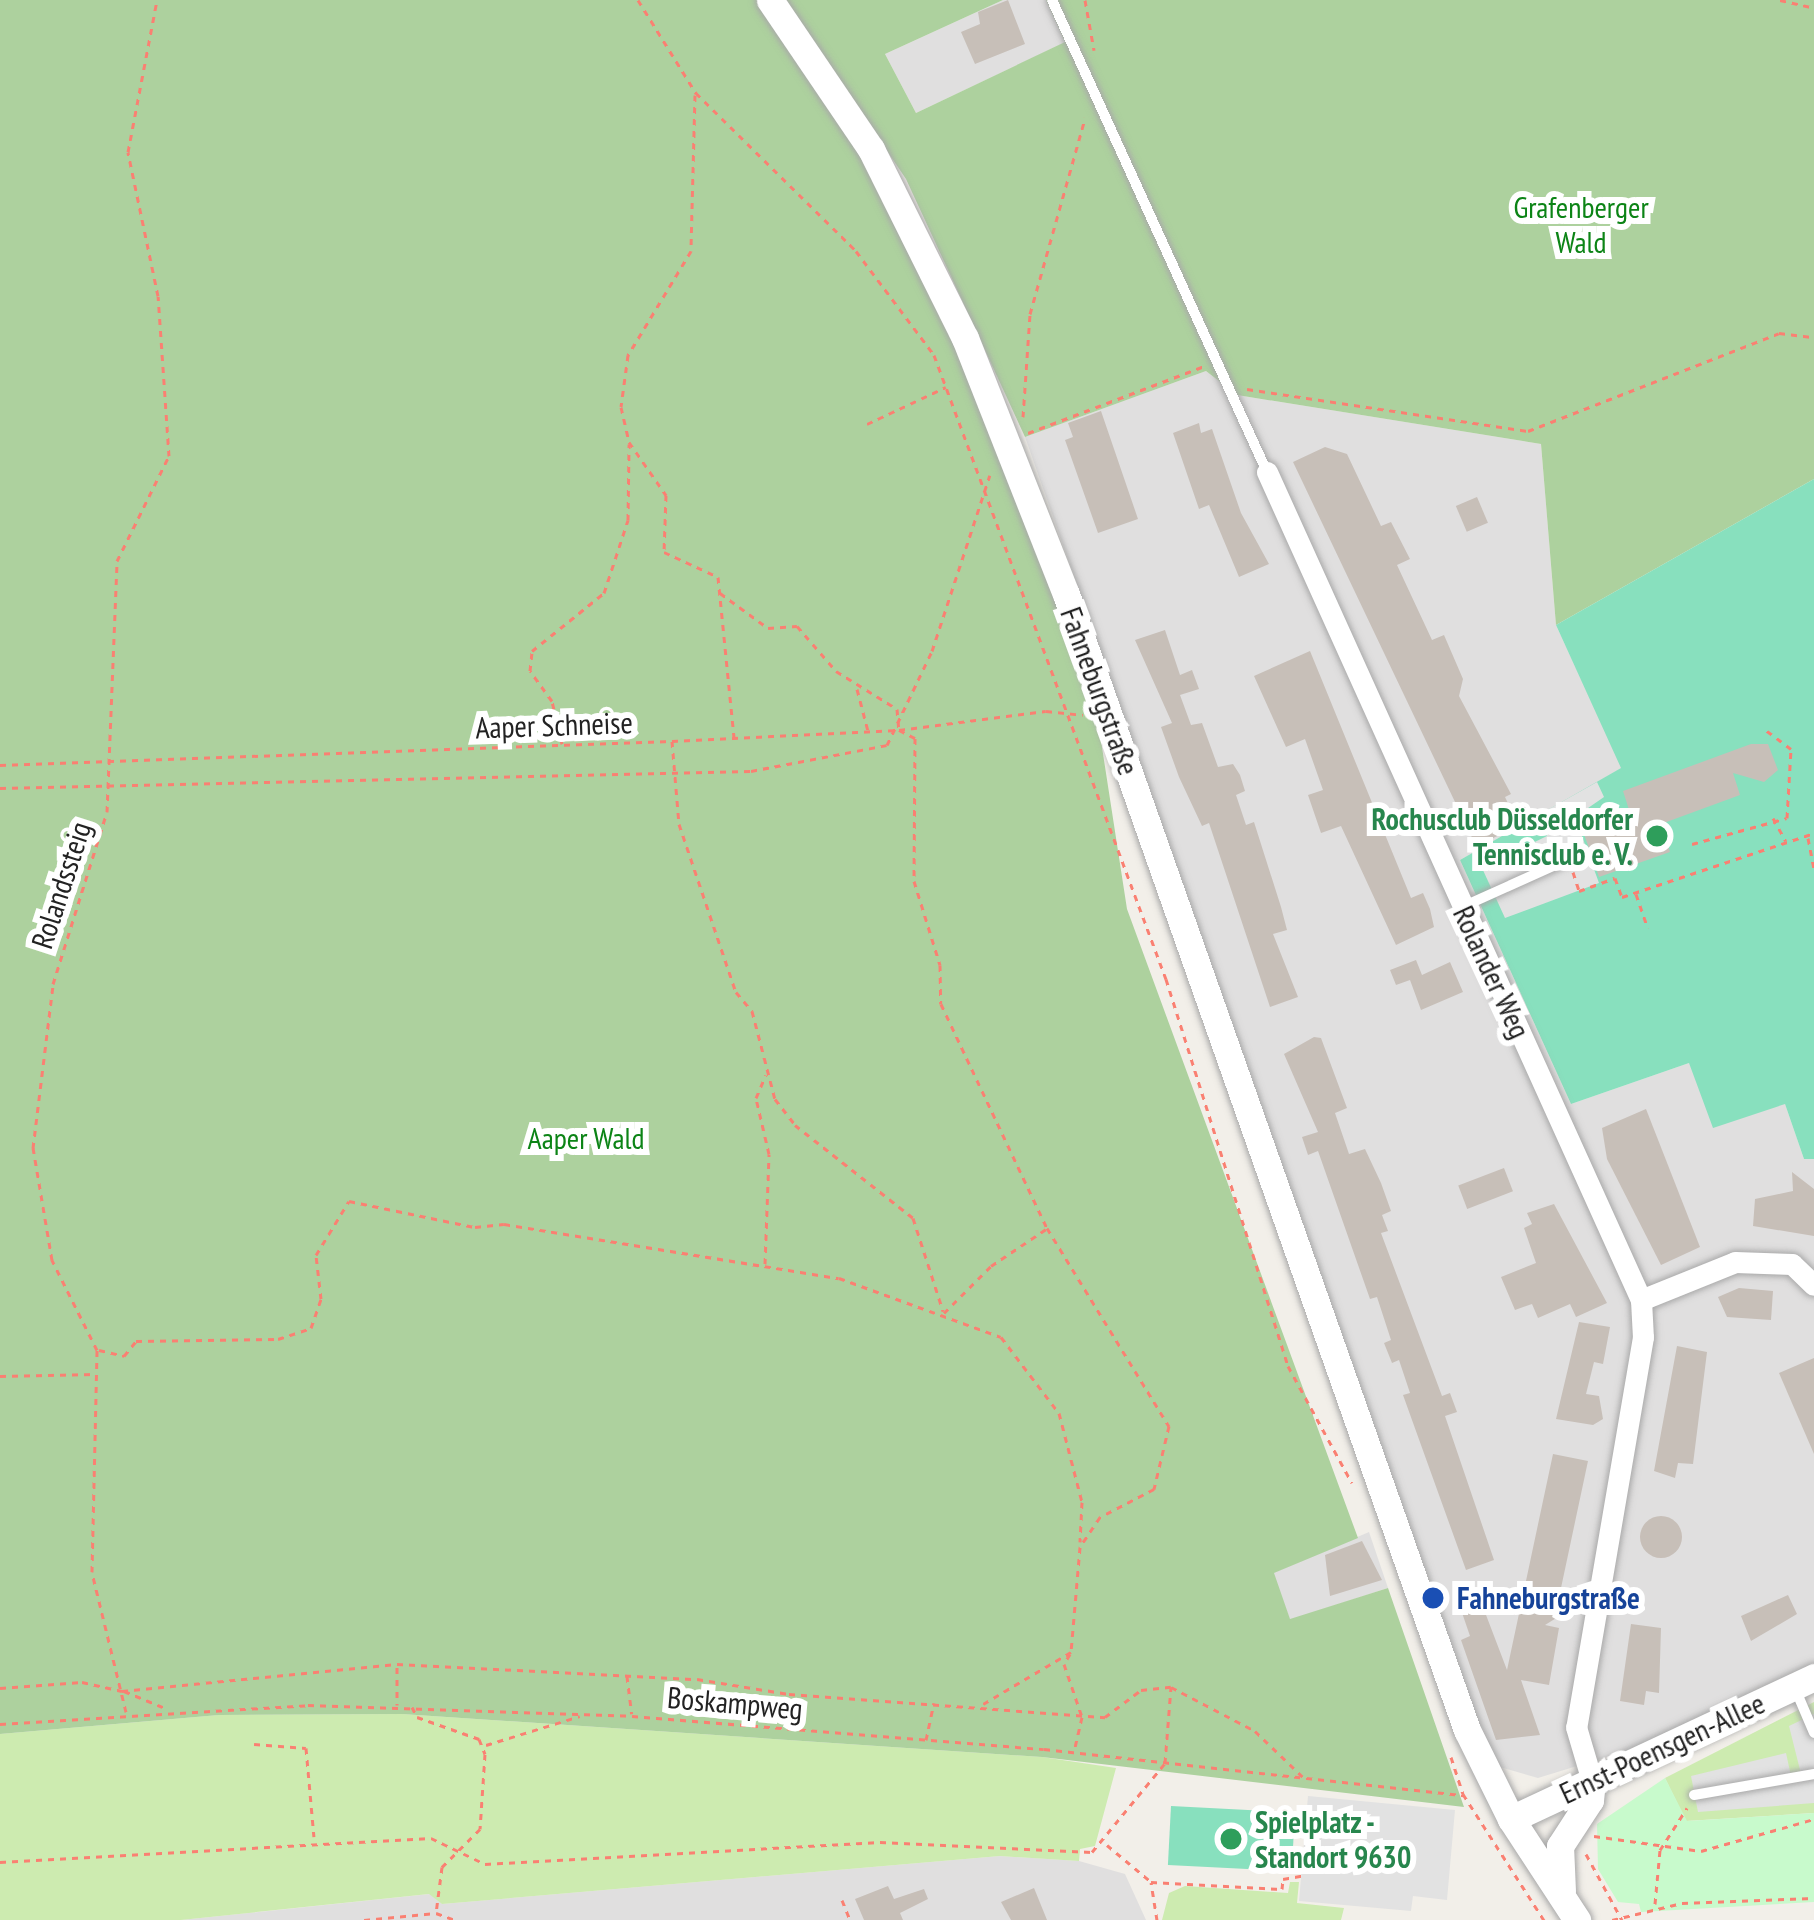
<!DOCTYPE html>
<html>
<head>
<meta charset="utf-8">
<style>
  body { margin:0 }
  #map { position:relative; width:1814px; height:1920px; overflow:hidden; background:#f2efe9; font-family:"PT Sans Narrow",sans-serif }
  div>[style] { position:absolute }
  .residential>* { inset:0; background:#e0dfdf }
  .grass>* { inset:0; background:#cdebb0 }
  .forest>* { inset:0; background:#add19e }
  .park>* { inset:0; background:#c8facc }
  .pitch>* { inset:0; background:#88e0be; transform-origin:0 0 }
  .parking>* { inset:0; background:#e2e2e2 }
  .building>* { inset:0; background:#c7bfb8; transform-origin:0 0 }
  .round { border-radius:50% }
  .path>* { height:3px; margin-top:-1.5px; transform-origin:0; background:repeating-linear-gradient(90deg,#fa8072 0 6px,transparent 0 12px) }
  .roads { filter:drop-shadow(0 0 3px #a9a9a9) drop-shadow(0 0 3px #a9a9a9) }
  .service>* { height:10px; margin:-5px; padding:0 5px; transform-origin:5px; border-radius:5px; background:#fff }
  .minor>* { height:21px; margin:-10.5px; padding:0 10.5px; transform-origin:10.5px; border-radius:10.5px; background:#fff }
  .tertiary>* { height:27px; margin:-13.5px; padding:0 13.5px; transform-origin:13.5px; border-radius:13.5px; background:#fff }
  .dots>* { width:33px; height:33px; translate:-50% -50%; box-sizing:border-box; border:6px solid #fff; border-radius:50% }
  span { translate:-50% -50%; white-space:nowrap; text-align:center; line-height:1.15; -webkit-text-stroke:12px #fff; paint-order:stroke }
  .park-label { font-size:30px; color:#0c8416 }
  .street-label { font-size:30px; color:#222 }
  .leisure-label { font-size:30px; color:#27864d; font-weight:700 }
  .right { translate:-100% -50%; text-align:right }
  .left { translate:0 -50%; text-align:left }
  .transit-label { font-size:30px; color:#164399; font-weight:700 }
</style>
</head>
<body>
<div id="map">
  <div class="residential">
    <div style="clip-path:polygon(1003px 0,1046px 0,1066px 42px,916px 113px,885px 54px)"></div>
    <div style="clip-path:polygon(1206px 371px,1237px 395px,1541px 444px,1556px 625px,1622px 768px,1460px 860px,1571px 1104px,1689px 1063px,1785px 1104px,1804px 1159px,1814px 1159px,1814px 1670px,1642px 1746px,1538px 1778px,1493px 1765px,1025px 437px)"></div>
    <div style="clip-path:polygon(1369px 1532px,1388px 1588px,1290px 1620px,1273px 1573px)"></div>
    <div style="clip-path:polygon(1000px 1856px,1079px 1861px,1125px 1874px,1146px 1920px,181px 1920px,430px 1894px,442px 1904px)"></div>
  </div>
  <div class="grass">
    <div style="clip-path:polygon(1814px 1702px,1814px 1813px,1686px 1821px,1665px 1778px)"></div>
    <div style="clip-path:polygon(402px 1714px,1042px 1757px,1116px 1768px,1095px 1846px,1080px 1849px,1079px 1861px,1000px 1856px,442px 1904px,429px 1894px,181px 1920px,0 1920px,0 1734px,219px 1715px)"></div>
    <div style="clip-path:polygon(1290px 1882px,1299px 1882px,1297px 1903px,1344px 1908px,1341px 1920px,1162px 1920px,1169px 1893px,1185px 1886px,1288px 1893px)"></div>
  </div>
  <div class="forest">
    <div style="clip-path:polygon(0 0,761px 0,912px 236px,1095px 702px,1127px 909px,1358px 1538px,1274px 1573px,1290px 1619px,1388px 1588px,1464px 1807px,1042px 1757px,402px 1714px,219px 1715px,0 1734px)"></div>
    <div style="clip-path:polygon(785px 0,1003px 0,885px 54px,916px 113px,1065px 42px,1046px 0,1814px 0,1814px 479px,1556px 625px,1541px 444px,1237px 395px,1206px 371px,1025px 437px,906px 179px)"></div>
  </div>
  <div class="park">
    <div style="clip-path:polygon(1665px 1778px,1687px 1821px,1814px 1813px,1814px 1902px,1641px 1912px,1639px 1904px,1618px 1902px,1598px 1869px,1597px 1824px)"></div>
  </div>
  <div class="pitch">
    <div style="clip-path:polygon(1814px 479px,1814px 1159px,1804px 1159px,1785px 1104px,1713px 1128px,1689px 1063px,1571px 1104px,1460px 860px,1621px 768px,1556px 625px)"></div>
    <div style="left:1171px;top:1806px;width:124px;height:59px;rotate:3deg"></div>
  </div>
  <div class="parking">
    <div style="clip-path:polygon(1597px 782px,1604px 797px,1575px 817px,1599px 883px,1505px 918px,1482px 868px,1547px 836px,1542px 813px)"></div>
    <div style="clip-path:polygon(1814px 1714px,1814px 1803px,1698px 1812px,1691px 1776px,1786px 1753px,1791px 1776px,1801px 1774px,1789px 1726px)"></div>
    <div style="clip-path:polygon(1308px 1796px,1455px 1810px,1447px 1900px,1413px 1896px,1411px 1911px,1299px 1901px)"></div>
  </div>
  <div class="building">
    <div style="clip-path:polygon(1008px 0,1025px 44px,975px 64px,961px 32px,980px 24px,978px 12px)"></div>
    <div style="clip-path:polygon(1101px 411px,1138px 519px,1098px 533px,1065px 440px,1073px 437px,1068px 423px)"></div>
    <div style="clip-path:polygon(1199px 423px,1201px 433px,1212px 429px,1241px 513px,1269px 564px,1239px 577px,1209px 505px,1199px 509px,1173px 433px)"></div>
    <div style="clip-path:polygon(1325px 447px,1347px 454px,1381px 526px,1391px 522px,1410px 559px,1397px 565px,1432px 640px,1444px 635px,1463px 679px,1459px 696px,1511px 794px,1505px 797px,1519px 826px,1476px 846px,1293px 462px)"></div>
    <div style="left:1477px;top:497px;width:28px;height:23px;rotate:67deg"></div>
    <div style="clip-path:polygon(1165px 630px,1180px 675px,1192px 670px,1199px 689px,1180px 695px,1191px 725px,1202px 723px,1218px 767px,1233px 764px,1240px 775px,1245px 791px,1236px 795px,1246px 825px,1254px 822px,1281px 907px,1287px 930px,1273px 934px,1298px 997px,1270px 1007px,1209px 823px,1202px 826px,1179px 777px,1161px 727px,1172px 723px,1135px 640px)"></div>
    <div style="clip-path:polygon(1310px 651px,1411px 898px,1423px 893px,1430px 909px,1434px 927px,1396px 945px,1341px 826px,1321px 833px,1308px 795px,1323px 790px,1305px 739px,1286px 747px,1254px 676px)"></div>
    <div style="clip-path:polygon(1751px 744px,1768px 744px,1778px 770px,1764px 782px,1733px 773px,1740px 795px,1661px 824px,1670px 852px,1599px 877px,1584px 834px,1631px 816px,1623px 791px)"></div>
    <div style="clip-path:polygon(1416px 960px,1422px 975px,1450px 962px,1463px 992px,1421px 1010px,1410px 980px,1396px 985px,1390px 970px)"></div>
    <div style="clip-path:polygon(1314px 1037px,1321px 1038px,1347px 1108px,1335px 1113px,1349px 1154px,1365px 1149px,1381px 1183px,1391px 1211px,1382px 1215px,1388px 1231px,1381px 1233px,1442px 1396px,1450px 1393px,1457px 1412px,1445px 1416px,1494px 1560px,1466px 1570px,1403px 1395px,1410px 1393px,1399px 1360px,1392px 1363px,1384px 1343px,1391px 1340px,1377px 1297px,1370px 1299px,1318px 1151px,1308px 1155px,1302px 1137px,1318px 1132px,1284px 1054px)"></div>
    <div style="clip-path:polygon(1646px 1109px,1700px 1247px,1661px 1265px,1607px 1159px,1602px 1128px)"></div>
    <div style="left:1504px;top:1168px;width:25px;height:49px;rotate:69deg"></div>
    <div style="clip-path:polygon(1792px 1172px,1814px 1189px,1814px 1236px,1753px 1226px,1755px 1199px,1793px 1191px)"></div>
    <div style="clip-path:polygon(1554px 1204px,1607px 1303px,1576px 1317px,1570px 1304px,1538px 1318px,1532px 1304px,1515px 1310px,1501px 1277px,1536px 1263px,1524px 1228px,1532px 1224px,1527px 1213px)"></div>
    <div style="clip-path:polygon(1739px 1288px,1773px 1291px,1771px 1320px,1727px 1317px,1718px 1297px)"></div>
    <div style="clip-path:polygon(1579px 1322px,1610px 1327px,1603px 1364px,1594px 1362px,1586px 1394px,1599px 1396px,1603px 1419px,1593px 1425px,1556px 1419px)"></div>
    <div style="clip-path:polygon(1677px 1346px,1707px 1352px,1693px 1464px,1678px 1463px,1675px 1478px,1654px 1471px)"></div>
    <div style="clip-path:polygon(1814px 1358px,1814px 1454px,1779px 1373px)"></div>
    <div style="clip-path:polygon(1553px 1454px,1588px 1461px,1561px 1588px,1566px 1612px,1545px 1625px,1559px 1628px,1549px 1685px,1521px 1680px,1540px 1735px,1496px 1740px,1461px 1640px,1470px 1636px,1459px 1604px,1483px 1607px,1507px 1670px)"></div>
    <div class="round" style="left:1640px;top:1516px;width:42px;height:42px"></div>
    <div style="clip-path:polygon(1362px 1541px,1382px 1580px,1330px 1596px,1325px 1555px)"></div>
    <div style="clip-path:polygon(1788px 1595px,1797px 1614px,1751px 1641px,1741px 1616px)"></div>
    <div style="clip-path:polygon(1631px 1624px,1661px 1628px,1659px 1693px,1646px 1691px,1644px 1705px,1620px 1701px)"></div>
    <div style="clip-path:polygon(888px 1886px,894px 1899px,924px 1889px,928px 1899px,900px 1913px,903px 1920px,864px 1920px,855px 1899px)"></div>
    <div style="clip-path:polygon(1034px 1888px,1047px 1920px,1011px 1920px,1001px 1902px)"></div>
  </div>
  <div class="path">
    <div style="left:638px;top:0;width:110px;rotate:58.1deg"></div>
    <div style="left:696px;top:93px;width:225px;rotate:44.6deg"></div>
    <div style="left:856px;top:251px;width:130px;rotate:53.1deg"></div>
    <div style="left:934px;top:355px;width:666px;rotate:69.61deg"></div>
    <div style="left:1166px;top:979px;width:406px;rotate:72.5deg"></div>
    <div style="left:1288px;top:1366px;width:133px;rotate:61.3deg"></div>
    <div style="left:1085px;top:0;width:51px;rotate:79.8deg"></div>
    <div style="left:1780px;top:0;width:35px;rotate:13deg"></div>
    <div style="left:695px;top:95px;width:156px;rotate:91.5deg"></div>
    <div style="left:691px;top:251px;width:122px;rotate:121.2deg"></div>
    <div style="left:628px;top:355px;width:52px;rotate:97.7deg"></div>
    <div style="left:621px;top:407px;width:36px;rotate:77deg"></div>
    <div style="left:629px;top:442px;width:65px;rotate:55.1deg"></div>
    <div style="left:666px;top:495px;width:57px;rotate:92deg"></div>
    <div style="left:664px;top:552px;width:60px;rotate:24.8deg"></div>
    <div style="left:718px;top:577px;width:162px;rotate:84.3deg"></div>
    <div style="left:1247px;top:389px;width:284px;rotate:8.5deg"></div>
    <div style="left:1528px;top:431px;width:269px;rotate:-21.3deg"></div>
    <div style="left:1779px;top:333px;width:35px;rotate:7deg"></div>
    <div style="left:1023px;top:417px;width:103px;rotate:-86.1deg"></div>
    <div style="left:1030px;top:314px;width:204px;rotate:-74.3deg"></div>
    <div style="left:867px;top:424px;width:87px;rotate:-25.1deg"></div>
    <div style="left:1028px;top:433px;width:188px;rotate:-20.8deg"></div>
    <div style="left:720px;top:593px;width:59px;rotate:36.1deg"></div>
    <div style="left:768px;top:628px;width:29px;rotate:-4deg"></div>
    <div style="left:797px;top:626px;width:60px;rotate:49.1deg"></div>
    <div style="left:836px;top:671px;width:72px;rotate:31.9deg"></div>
    <div style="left:897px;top:709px;width:21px;rotate:85deg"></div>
    <div style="left:899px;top:730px;width:18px;rotate:27deg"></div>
    <div style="left:915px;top:738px;width:143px;rotate:90.4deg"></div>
    <div style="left:914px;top:881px;width:88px;rotate:72.8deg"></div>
    <div style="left:940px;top:965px;width:39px;rotate:89deg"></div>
    <div style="left:941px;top:1004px;width:248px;rotate:64.7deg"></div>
    <div style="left:1047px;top:1228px;width:233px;rotate:58.4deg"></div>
    <div style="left:1169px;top:1426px;width:65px;rotate:103.4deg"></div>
    <div style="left:1154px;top:1489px;width:61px;rotate:152.6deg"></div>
    <div style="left:1100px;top:1517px;width:36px;rotate:124deg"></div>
    <div style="left:1080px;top:1547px;width:105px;rotate:94.9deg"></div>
    <div style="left:1071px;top:1652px;width:102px;rotate:149.4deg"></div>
    <div style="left:857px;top:689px;width:43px;rotate:75.3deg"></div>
    <div style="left:672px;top:741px;width:83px;rotate:85.2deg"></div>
    <div style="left:679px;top:824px;width:177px;rotate:71.3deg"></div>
    <div style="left:736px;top:992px;width:25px;rotate:50deg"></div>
    <div style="left:752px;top:1011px;width:91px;rotate:75.4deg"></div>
    <div style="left:775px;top:1099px;width:33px;rotate:52deg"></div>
    <div style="left:795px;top:1125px;width:150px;rotate:38.2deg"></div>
    <div style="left:913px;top:1218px;width:98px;rotate:72.1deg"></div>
    <div style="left:562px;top:744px;width:44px;rotate:-103.1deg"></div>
    <div style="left:552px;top:701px;width:37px;rotate:-126deg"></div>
    <div style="left:530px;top:671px;width:20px;rotate:-84deg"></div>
    <div style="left:532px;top:651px;width:92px;rotate:-38.9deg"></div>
    <div style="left:604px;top:593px;width:77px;rotate:-71.8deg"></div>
    <div style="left:628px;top:520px;width:76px;rotate:-89.2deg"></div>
    <div style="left:0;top:765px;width:672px;rotate:-2.05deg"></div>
    <div style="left:672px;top:741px;width:227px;rotate:-2.8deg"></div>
    <div style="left:899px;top:730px;width:148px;rotate:-7.4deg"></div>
    <div style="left:1046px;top:711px;width:37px;rotate:6deg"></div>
    <div style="left:0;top:788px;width:751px;rotate:-1.3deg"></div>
    <div style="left:751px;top:771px;width:138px;rotate:-10.8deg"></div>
    <div style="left:887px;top:745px;width:104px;rotate:-64.4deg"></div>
    <div style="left:932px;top:651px;width:185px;rotate:-71.8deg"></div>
    <div style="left:1773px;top:818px;width:26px;rotate:61deg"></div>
    <div style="left:1808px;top:838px;width:32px;rotate:79deg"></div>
    <div style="left:1692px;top:844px;width:98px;rotate:-15.3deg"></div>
    <div style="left:1787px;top:818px;width:69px;rotate:-86.7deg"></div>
    <div style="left:1791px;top:749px;width:35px;rotate:-143deg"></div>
    <div style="left:1573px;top:872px;width:20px;rotate:72deg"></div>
    <div style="left:1579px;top:891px;width:38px;rotate:-20deg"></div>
    <div style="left:1615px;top:878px;width:20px;rotate:70deg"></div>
    <div style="left:1622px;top:897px;width:202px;rotate:-18.4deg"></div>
    <div style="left:1636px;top:894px;width:36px;rotate:71deg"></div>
    <div style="left:765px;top:1264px;width:110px;rotate:-87.9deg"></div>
    <div style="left:769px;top:1154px;width:57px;rotate:-103.1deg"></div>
    <div style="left:756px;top:1098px;width:25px;rotate:-67deg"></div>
    <div style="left:944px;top:1313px;width:66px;rotate:-45deg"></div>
    <div style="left:991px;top:1266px;width:66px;rotate:-33.9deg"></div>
    <div style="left:99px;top:1350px;width:26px;rotate:13deg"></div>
    <div style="left:124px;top:1356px;width:19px;rotate:-51deg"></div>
    <div style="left:136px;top:1341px;width:142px;rotate:-0.8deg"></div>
    <div style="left:278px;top:1339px;width:35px;rotate:-18deg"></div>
    <div style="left:311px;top:1328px;width:31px;rotate:-71deg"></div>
    <div style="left:321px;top:1299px;width:44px;rotate:-96.5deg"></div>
    <div style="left:316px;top:1255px;width:63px;rotate:-58.6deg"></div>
    <div style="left:349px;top:1201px;width:129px;rotate:11.7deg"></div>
    <div style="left:475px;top:1227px;width:29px;rotate:-6deg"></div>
    <div style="left:504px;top:1224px;width:339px;rotate:9.2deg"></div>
    <div style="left:839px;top:1278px;width:172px;rotate:20deg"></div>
    <div style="left:1001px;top:1337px;width:96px;rotate:52.7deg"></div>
    <div style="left:1059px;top:1413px;width:92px;rotate:75.5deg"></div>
    <div style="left:1082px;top:1502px;width:40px;rotate:92.9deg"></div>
    <div style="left:0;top:1376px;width:96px;rotate:-1.2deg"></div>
    <div style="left:1070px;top:1654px;width:12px;rotate:121deg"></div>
    <div style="left:1064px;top:1664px;width:56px;rotate:71.2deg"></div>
    <div style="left:1082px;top:1717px;width:35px;rotate:103deg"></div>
    <div style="left:397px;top:1667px;width:38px;rotate:90deg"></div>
    <div style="left:627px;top:1676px;width:38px;rotate:83deg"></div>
    <div style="left:0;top:1688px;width:82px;rotate:-4.2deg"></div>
    <div style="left:82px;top:1682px;width:41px;rotate:12.7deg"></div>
    <div style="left:122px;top:1691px;width:276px;rotate:-5.6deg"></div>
    <div style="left:397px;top:1664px;width:300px;rotate:2.9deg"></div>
    <div style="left:697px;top:1679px;width:93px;rotate:9.3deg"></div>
    <div style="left:789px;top:1694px;width:317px;rotate:4.2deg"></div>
    <div style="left:1105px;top:1717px;width:45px;rotate:-36.9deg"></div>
    <div style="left:1141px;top:1690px;width:30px;rotate:-6deg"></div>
    <div style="left:1171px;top:1687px;width:95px;rotate:27.6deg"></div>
    <div style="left:1255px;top:1731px;width:69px;rotate:43.8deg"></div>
    <div style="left:124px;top:1691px;width:44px;rotate:22.5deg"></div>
    <div style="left:412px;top:1707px;width:11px;rotate:63deg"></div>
    <div style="left:417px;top:1717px;width:66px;rotate:19.5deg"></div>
    <div style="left:479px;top:1739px;width:16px;rotate:68deg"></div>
    <div style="left:485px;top:1754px;width:75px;rotate:93.8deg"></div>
    <div style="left:480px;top:1829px;width:54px;rotate:135deg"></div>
    <div style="left:442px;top:1867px;width:46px;rotate:97.4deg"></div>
    <div style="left:126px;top:1712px;width:144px;rotate:-103.7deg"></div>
    <div style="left:92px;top:1572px;width:222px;rotate:-88.7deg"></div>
    <div style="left:97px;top:1350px;width:101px;rotate:-116.6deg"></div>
    <div style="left:52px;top:1260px;width:114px;rotate:-99.6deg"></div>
    <div style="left:33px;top:1148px;width:165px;rotate:-83deg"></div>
    <div style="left:53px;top:984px;width:180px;rotate:-72.6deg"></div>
    <div style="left:107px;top:812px;width:251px;rotate:-87.7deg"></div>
    <div style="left:117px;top:561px;width:117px;rotate:-63.7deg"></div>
    <div style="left:169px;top:456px;width:160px;rotate:-93.9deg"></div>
    <div style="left:158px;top:296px;width:147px;rotate:-101.8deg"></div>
    <div style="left:128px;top:152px;width:155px;rotate:-79.2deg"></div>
    <div style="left:0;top:1724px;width:309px;rotate:-3.5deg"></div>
    <div style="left:308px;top:1705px;width:324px;rotate:1.9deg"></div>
    <div style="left:632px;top:1716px;width:413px;rotate:4.6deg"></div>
    <div style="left:1044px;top:1749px;width:422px;rotate:6.3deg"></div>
    <div style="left:926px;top:1740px;width:38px;rotate:-78deg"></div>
    <div style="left:254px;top:1744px;width:52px;rotate:4.4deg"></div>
    <div style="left:306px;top:1748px;width:89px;rotate:84.9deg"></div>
    <div style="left:486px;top:1745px;width:98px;rotate:-17.1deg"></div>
    <div style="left:1451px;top:1757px;width:39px;rotate:72deg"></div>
    <div style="left:1463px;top:1794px;width:150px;rotate:57.3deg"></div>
    <div style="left:1594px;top:1836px;width:108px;rotate:8deg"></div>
    <div style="left:1701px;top:1851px;width:117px;rotate:-15.8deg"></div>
    <div style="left:1107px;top:1845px;width:56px;rotate:39.9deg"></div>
    <div style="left:1586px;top:1854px;width:75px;rotate:61.4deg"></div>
    <div style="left:0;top:1862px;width:432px;rotate:-3.2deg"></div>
    <div style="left:431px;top:1838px;width:60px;rotate:25.7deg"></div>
    <div style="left:485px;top:1864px;width:396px;rotate:-3.2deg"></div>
    <div style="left:880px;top:1842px;width:212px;rotate:2.7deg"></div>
    <div style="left:1092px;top:1852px;width:115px;rotate:-50.6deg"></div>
    <div style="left:1165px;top:1763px;width:76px;rotate:-85.5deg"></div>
    <div style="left:842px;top:1900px;width:22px;rotate:68deg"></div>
    <div style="left:1655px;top:1904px;width:54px;rotate:-84.7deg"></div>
    <div style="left:1660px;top:1850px;width:50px;rotate:-57.3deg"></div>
    <div style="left:364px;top:1920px;width:72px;rotate:-5.6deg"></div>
    <div style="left:436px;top:1913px;width:20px;rotate:20deg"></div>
    <div style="left:1157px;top:1920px;width:38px;rotate:-99deg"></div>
    <div style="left:1151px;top:1882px;width:131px;rotate:3.1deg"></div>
    <div style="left:1282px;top:1889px;width:10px;rotate:-84deg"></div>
    <div style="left:1283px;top:1879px;width:23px;rotate:-10deg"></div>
    <div style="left:1612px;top:1920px;width:72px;rotate:-13.7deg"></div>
    <div style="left:1682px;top:1903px;width:132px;rotate:-2.2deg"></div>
  </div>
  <div class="roads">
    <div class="service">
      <div style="left:1052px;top:0;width:519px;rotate:65.51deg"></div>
      <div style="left:1462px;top:907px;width:117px;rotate:-24.2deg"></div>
      <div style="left:1794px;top:1686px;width:51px;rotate:66.9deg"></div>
      <div style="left:1694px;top:1795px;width:122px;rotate:-9.9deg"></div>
    </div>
    <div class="minor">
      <div style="left:1267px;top:472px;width:909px;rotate:65.69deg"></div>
      <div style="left:1641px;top:1300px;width:37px;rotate:87deg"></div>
      <div style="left:1643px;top:1337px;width:396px;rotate:99.7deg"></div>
      <div style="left:1576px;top:1727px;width:56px;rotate:73.5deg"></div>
      <div style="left:1641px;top:1300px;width:101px;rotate:-22deg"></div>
      <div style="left:1735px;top:1262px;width:57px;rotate:2deg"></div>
      <div style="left:1792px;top:1264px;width:30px;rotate:44deg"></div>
    </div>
    <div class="tertiary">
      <div style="left:770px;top:0;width:180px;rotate:55.9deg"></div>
      <div style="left:871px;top:149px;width:211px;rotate:63.6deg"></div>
      <div style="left:965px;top:338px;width:275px;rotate:68.5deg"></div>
      <div style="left:1066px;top:594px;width:1205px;rotate:70.56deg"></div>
      <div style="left:1467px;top:1730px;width:99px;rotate:63.7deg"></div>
      <div style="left:1511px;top:1819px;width:121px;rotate:56.8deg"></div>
      <div style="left:1511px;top:1819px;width:335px;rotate:-25.1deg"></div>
      <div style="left:1562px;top:1891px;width:45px;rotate:-92.5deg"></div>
      <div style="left:1560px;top:1846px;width:55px;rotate:-56.9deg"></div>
      <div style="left:1590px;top:1800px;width:19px;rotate:-84deg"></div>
    </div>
  </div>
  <div class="dots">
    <div style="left:1657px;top:836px;background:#2e9e5b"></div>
    <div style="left:1433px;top:1598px;background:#1a4fb4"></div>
    <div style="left:1231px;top:1839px;background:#2e9e5b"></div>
  </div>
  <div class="park-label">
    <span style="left:1581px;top:224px">Grafenberger<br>Wald</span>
    <span style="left:586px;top:1138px">Aaper Wald</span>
  </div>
  <div class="street-label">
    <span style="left:1100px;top:691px;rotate:70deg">Fahneburgstraße</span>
    <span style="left:554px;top:725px;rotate:-2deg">Aaper Schneise</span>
    <span style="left:61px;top:885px;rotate:-72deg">Rolandssteig</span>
    <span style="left:1492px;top:972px;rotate:65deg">Rolander Weg</span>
    <span style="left:735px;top:1703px;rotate:5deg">Boskampweg</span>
    <span style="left:1662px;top:1748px;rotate:-25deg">Ernst-Poensgen-Allee</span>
  </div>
  <div class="leisure-label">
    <span class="right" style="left:1633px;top:836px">Rochusclub Düsseldorfer<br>Tennisclub e. V.</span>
    <span class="left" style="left:1255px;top:1839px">Spielplatz -<br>Standort 9630</span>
  </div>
  <div class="transit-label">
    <span class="left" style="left:1457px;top:1598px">Fahneburgstraße</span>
  </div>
</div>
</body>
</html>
